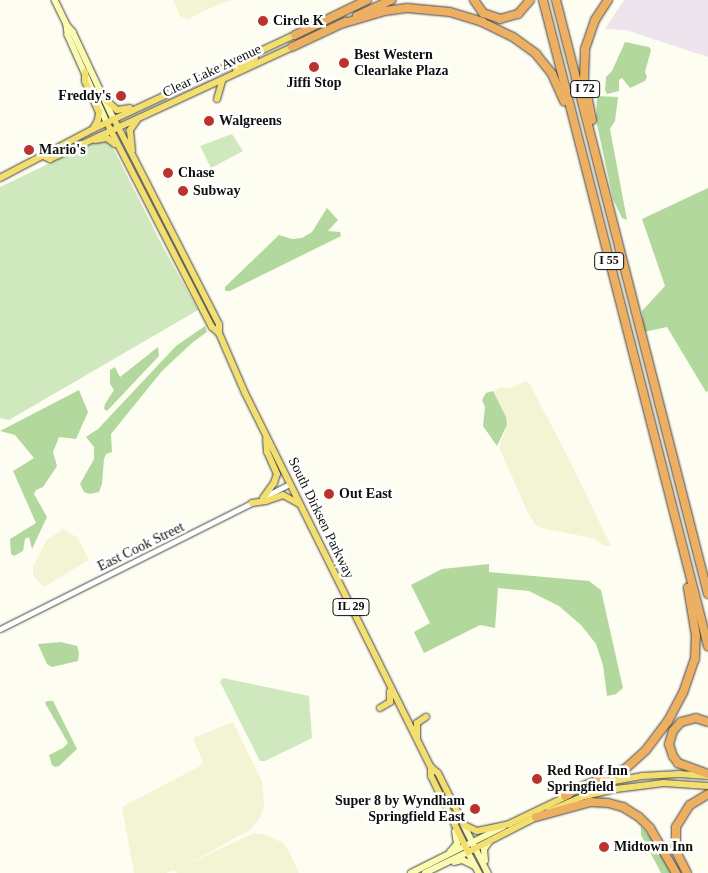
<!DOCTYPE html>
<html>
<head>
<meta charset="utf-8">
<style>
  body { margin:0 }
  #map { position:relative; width:708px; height:873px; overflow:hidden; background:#fefdf2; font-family:"Times New Roman",serif }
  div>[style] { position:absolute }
  .industrial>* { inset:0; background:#ede4ed }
  .farmland>* { inset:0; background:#f3f4d3 }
  .green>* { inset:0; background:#cfe8bd }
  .forest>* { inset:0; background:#b2d89d }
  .roads { filter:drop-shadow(0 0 1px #424242) drop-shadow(0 0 1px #424242) }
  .tertiary>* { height:5px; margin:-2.5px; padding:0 2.5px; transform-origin:2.5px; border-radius:2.5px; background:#fff }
  .secondary>* { height:5.5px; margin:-2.75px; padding:0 2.75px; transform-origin:2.75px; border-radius:2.75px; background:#fbfab1 }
  .primary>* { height:6px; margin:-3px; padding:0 3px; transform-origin:3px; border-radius:3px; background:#f2df6f }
  .motorway>* { height:8px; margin:-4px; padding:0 4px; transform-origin:4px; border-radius:4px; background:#edaf61 }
  .dots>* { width:14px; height:14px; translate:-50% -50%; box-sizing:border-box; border:2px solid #fff; border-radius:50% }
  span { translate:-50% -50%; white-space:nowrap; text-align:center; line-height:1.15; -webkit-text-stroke:5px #fff; paint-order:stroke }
  .shield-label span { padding:1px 4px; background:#fff; border:1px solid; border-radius:4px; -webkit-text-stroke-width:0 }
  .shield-label { font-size:12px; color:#0f0f0f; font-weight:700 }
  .poi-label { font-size:14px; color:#0f0f0f; font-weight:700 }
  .left { translate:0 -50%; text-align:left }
  .right { translate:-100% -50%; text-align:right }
  .street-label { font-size:14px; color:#0f0f0f }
</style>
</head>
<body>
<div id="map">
  <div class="industrial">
    <div style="clip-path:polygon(624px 0,708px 0,708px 57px,626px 30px,605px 29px)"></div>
  </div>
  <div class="farmland">
    <div style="clip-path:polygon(173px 0,236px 0,221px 3px,188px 19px,180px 16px)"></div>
    <div style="clip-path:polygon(525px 381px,529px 383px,566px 453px,611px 546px,605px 546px,592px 538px,541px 528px,534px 523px,527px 511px,499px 447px,507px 425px,506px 417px,492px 393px,500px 387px,511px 388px)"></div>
    <div style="clip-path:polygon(63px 529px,78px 538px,89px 560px,44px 587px,33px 575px,33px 567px,46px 541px)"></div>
    <div style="clip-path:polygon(233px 722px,262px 781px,264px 806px,260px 818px,251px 829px,188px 864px,254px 833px,266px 835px,283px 843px,289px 851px,299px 873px,177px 873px,174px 870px,166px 873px,134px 873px,122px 807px,200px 766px,203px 762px,193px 738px)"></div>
  </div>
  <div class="green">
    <div style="clip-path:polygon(232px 134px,243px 151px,211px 168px,200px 146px)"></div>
    <div style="clip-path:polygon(98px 140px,111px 144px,163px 247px,198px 310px,9px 420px,0 418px,0 187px)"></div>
    <div style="clip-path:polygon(223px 678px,309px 696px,312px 738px,265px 761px,260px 761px,220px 682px)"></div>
  </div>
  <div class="forest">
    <div style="clip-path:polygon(625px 42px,649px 47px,651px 50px,645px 72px,647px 77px,645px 81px,630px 88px,622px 78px,619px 80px,619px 91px,607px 94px,605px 90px,606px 77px,612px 71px)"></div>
    <div style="clip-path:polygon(597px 96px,618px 97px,615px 121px,610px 129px,627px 220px,622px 218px,613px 199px,596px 120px)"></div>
    <div style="clip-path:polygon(708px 188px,708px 391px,706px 392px,667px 327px,644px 332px,642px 311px,665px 286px,642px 219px)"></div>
    <div style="clip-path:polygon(327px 208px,338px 220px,328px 231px,340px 232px,341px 236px,230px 291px,225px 291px,225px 287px,279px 235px,292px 239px,302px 238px,312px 232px)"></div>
    <div style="clip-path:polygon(205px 326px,207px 332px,193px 342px,162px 371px,111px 434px,112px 452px,106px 454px,104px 459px,102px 484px,99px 492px,90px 494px,84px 492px,80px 484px,94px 459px,94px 447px,86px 437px,98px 429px,176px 346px)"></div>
    <div style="clip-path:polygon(158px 347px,159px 356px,107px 411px,104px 409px,105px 404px,114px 390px,110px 384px,110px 370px,115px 367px,120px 377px)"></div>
    <div style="clip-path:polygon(79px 390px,88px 412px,76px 439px,59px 437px,53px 452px,57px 466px,43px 487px,36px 490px,34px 494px,47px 517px,32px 549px,29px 537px,25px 539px,23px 551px,14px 556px,11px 554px,10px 539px,36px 523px,13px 471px,34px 458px,15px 435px,0 431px)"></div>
    <div style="clip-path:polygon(493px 391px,506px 417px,507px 425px,497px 446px,483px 426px,485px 407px,482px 400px,486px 393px)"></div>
    <div style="clip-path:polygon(489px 564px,489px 572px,589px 581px,601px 590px,623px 688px,616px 694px,607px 696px,603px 665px,596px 644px,581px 625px,559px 606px,529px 591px,498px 588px,495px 628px,480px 625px,424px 653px,414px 632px,430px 623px,411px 585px,442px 569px)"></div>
    <div style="clip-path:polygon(61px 642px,77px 646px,79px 653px,78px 661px,52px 667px,47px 664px,38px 644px)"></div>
    <div style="clip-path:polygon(47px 701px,53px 701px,77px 749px,59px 766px,55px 767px,52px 765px,49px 755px,63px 748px,68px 743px,45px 703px)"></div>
    <div style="clip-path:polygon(641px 827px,655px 842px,671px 873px,661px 873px,641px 835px)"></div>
  </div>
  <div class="roads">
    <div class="tertiary">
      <div style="left:264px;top:497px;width:29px;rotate:-27deg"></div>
      <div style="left:0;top:629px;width:284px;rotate:-26.6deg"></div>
    </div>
    <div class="secondary">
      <div style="left:55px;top:0;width:28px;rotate:64deg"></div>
      <div style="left:67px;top:25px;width:10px;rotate:84deg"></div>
      <div style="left:68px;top:35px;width:95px;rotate:65.9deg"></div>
      <div style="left:67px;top:25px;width:9px;rotate:49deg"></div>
      <div style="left:73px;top:32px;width:96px;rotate:64.8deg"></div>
      <div style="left:464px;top:825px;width:54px;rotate:63.4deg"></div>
      <div style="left:450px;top:852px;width:11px;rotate:-49deg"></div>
      <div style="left:457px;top:844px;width:12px;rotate:-99deg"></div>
      <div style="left:485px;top:861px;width:12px;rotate:-95deg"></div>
      <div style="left:484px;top:849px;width:10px;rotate:-53deg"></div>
      <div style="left:454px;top:862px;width:9px;rotate:-13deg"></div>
      <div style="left:463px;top:860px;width:13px;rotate:27deg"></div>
      <div style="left:411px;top:873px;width:103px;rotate:-26.6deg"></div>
      <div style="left:425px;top:873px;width:48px;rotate:-26deg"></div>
      <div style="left:468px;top:852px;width:24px;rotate:62deg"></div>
    </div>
    <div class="primary">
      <div style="left:236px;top:69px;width:22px;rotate:-30deg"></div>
      <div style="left:85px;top:72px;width:9px;rotate:90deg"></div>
      <div style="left:85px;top:81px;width:34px;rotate:66deg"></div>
      <div style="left:99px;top:112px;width:8px;rotate:97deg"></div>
      <div style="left:98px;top:120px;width:10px;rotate:119deg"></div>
      <div style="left:217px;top:99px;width:19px;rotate:-74deg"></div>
      <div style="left:106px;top:100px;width:15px;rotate:42deg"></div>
      <div style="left:117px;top:110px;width:13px;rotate:-9deg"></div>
      <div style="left:114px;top:119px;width:230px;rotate:62.9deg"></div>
      <div style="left:219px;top:324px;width:9px;rotate:90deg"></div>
      <div style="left:219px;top:333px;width:65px;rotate:66.6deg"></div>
      <div style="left:245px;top:393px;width:418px;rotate:63.6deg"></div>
      <div style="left:431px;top:767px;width:9px;rotate:90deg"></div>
      <div style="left:431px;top:776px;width:85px;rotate:64deg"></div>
      <div style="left:468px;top:852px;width:81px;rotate:-27.2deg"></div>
      <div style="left:109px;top:127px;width:225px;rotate:62.8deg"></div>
      <div style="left:212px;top:327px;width:9px;rotate:41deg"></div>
      <div style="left:95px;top:140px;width:12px;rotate:-9deg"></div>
      <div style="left:107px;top:138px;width:10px;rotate:37deg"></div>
      <div style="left:132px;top:150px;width:20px;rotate:-96deg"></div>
      <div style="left:130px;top:130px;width:12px;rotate:-55deg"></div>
      <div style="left:43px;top:156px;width:8px;rotate:23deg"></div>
      <div style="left:50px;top:159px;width:267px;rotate:-24.8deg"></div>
      <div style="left:0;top:178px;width:105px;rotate:-27.8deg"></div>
      <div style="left:93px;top:129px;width:223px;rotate:-25deg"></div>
      <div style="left:263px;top:498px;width:19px;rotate:-54deg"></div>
      <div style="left:274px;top:483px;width:9px;rotate:-72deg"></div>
      <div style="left:277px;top:474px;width:24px;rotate:-114deg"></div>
      <div style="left:267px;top:452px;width:13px;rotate:-94deg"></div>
      <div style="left:252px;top:503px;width:14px;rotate:-8deg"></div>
      <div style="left:266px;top:501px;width:18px;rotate:-19deg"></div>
      <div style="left:283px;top:495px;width:18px;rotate:29deg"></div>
      <div style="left:380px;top:708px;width:12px;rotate:-31deg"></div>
      <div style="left:390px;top:702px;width:11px;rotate:-90deg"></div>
      <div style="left:417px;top:737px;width:14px;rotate:-90deg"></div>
      <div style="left:417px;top:723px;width:11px;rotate:-34deg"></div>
      <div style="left:431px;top:767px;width:9px;rotate:41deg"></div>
      <div style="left:438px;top:773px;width:58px;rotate:63.4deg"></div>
      <div style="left:464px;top:825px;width:14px;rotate:25deg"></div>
      <div style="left:477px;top:831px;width:33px;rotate:-12deg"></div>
      <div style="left:509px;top:824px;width:67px;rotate:-25.8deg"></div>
      <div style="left:580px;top:791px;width:35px;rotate:-16deg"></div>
      <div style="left:614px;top:781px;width:28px;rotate:-10deg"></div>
      <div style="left:642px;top:776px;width:37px;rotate:-3deg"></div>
      <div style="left:679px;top:774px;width:29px;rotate:4deg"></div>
      <div style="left:549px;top:811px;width:39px;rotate:-23deg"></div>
      <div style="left:585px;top:796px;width:32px;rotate:-13deg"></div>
      <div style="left:616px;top:789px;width:48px;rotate:-7.1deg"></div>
      <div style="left:664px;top:783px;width:44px;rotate:3.9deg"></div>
    </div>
    <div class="motorway">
      <div style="left:474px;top:0;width:16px;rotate:55deg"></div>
      <div style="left:483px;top:13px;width:18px;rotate:19deg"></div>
      <div style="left:500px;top:19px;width:19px;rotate:-16deg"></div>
      <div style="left:518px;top:14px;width:18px;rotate:-49deg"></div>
      <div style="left:543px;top:0;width:667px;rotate:75.67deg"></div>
      <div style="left:556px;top:0;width:613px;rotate:75.65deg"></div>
      <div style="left:357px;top:16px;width:38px;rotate:-25deg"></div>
      <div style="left:341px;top:24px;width:46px;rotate:-16.5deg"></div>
      <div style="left:385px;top:11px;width:22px;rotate:-8deg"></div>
      <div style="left:407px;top:8px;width:43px;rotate:5.3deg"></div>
      <div style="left:450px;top:12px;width:34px;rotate:17deg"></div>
      <div style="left:482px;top:22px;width:34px;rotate:26deg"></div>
      <div style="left:513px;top:37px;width:29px;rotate:36deg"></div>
      <div style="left:536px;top:54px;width:26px;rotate:51deg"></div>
      <div style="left:552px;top:74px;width:30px;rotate:66deg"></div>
      <div style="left:295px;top:35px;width:80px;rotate:-25.9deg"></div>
      <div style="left:292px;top:47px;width:59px;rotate:-25.3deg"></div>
      <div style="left:592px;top:120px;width:41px;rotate:-101.3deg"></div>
      <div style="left:584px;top:80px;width:31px;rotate:-88deg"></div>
      <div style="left:585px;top:49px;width:31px;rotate:-71deg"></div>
      <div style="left:595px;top:20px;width:24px;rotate:-57deg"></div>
      <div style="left:708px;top:722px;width:13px;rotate:-162deg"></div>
      <div style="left:696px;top:718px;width:16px;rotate:165deg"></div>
      <div style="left:681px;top:722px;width:12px;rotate:132deg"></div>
      <div style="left:673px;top:731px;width:14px;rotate:107deg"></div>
      <div style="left:669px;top:744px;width:13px;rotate:72deg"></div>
      <div style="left:673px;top:756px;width:9px;rotate:54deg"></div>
      <div style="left:678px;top:763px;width:32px;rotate:20deg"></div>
      <div style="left:565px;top:796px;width:11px;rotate:-34deg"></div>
      <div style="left:574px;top:790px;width:55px;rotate:-22.4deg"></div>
      <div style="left:625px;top:769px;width:28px;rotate:-42deg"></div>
      <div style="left:646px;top:750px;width:36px;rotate:-53deg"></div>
      <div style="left:668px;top:721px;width:32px;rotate:-62deg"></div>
      <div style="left:683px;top:693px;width:36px;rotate:-71deg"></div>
      <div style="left:695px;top:659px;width:23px;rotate:-88deg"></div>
      <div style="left:696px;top:636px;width:49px;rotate:-99.5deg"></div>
      <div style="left:536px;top:817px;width:56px;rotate:-15.5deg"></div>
      <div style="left:590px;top:802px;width:18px;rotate:3deg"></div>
      <div style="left:608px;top:803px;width:16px;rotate:15deg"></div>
      <div style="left:623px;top:807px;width:19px;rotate:32deg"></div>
      <div style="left:639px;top:817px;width:16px;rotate:45deg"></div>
      <div style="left:650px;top:828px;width:52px;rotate:60deg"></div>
      <div style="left:687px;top:873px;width:25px;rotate:-117deg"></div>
      <div style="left:676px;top:851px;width:24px;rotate:-90deg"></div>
      <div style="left:676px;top:827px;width:26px;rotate:-58deg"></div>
      <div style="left:690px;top:805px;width:21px;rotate:-31deg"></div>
    </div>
  </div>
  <div class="dots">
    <div style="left:263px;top:21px;background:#ba342d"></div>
    <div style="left:344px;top:63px;background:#ba342d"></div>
    <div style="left:314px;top:67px;background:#ba342d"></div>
    <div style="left:121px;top:96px;background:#ba342d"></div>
    <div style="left:209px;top:121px;background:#ba342d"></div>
    <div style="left:29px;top:150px;background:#ba342d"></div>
    <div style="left:168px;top:173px;background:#ba342d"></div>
    <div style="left:183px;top:191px;background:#ba342d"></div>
    <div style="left:329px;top:494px;background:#ba342d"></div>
    <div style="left:537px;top:779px;background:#ba342d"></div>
    <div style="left:475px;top:809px;background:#ba342d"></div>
    <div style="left:604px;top:847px;background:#ba342d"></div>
  </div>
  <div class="shield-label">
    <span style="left:585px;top:89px">I 72</span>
    <span style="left:609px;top:261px">I 55</span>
    <span style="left:351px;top:607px">IL 29</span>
  </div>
  <div class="poi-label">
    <span class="left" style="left:273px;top:21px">Circle K</span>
    <span class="left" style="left:354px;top:63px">Best Western<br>Clearlake Plaza</span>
    <span style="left:314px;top:83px">Jiffi Stop</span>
    <span class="right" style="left:111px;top:96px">Freddy's</span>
    <span class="left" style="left:219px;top:121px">Walgreens</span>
    <span class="left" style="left:39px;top:150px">Mario's</span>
    <span class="left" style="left:178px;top:173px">Chase</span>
    <span class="left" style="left:193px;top:191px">Subway</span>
    <span class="left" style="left:339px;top:494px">Out East</span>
    <span class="left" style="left:547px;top:779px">Red Roof Inn<br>Springfield</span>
    <span class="right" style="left:465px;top:809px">Super 8 by Wyndham<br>Springfield East</span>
    <span class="left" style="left:614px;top:847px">Midtown Inn</span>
  </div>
  <div class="street-label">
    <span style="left:212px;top:71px;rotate:-25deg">Clear Lake Avenue</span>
    <span style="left:321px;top:518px;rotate:64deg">South Dirksen Parkway</span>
    <span style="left:141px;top:547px;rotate:-26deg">East Cook Street</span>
  </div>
</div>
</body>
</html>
